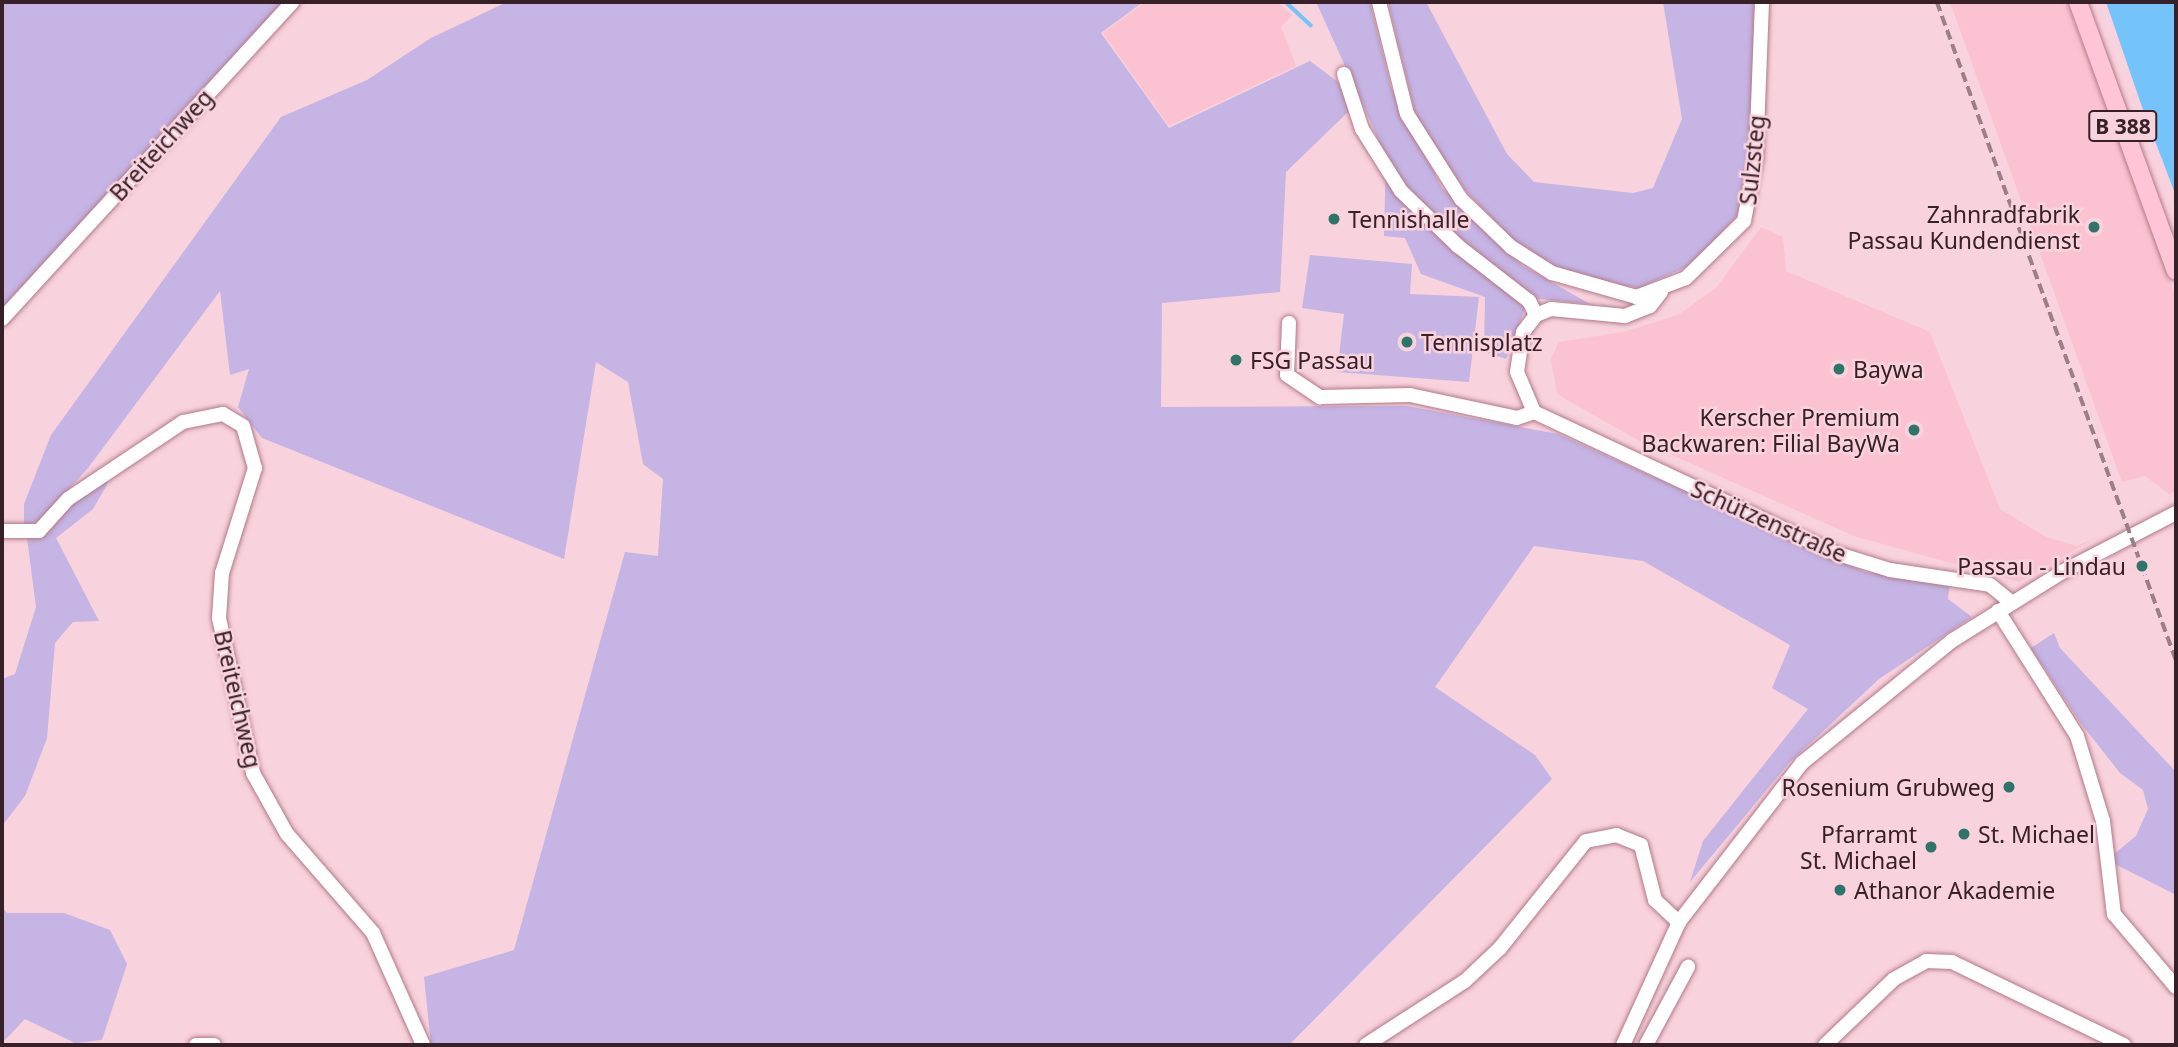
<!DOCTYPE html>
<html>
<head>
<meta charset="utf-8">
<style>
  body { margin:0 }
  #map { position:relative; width:2178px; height:1047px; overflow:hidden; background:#f8d2dc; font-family:"Noto Sans",sans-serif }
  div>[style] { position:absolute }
  .built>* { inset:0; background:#fbc2d1 }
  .green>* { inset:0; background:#c5b4e4 }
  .water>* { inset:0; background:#74c3fb }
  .stream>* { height:3.5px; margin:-1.75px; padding:0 1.75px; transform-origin:1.75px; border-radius:1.75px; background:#74c3fb }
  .roads { filter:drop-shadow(0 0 2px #b27989) drop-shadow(0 0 2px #b27989) }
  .minor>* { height:14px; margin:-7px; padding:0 7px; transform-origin:7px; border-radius:7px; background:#fff }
  .major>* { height:18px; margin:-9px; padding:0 9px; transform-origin:9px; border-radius:9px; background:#fdc5d5 }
  .rail>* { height:3.5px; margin-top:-1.75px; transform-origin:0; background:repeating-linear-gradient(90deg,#9c7e86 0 10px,transparent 0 15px) }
  .dots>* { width:19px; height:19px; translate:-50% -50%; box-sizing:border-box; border:4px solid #f8d2dc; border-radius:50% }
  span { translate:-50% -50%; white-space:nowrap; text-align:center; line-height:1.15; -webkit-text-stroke:5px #f8d2dc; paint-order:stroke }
  .shield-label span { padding:2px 5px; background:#f8d2dc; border:2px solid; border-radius:5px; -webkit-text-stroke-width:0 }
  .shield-label { font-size:21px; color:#372027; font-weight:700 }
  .street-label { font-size:23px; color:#372027 }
  .poi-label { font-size:23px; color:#372027 }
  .right { translate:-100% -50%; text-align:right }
  .left { translate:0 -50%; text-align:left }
  .frame { position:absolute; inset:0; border:4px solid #372027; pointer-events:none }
</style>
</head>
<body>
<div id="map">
  <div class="built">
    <div style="clip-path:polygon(1145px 2px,1277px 2px,1292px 15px,1281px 27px,1296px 66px,1169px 126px,1103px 33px)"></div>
    <div style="clip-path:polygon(1950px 2px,2067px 2px,2176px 298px,2176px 491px,2169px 494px,2145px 476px,2122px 482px)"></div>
    <div style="clip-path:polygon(1761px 227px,1783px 237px,1786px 271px,1930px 332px,2000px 509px,2046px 537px,2077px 546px,2097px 537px,2019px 582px,1854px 536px,1636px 439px,1557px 394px,1551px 359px,1559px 342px,1623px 332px,1678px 315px,1716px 288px)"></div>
  </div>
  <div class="green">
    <div style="clip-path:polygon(2px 2px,287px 2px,2px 312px)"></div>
    <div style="clip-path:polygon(507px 2px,1143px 2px,1101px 33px,1169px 128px,1310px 61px,1338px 82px,1349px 111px,1286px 172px,1280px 292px,1162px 303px,1161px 407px,1407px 406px,1558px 434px,1865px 572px,1950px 581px,1948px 599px,1972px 617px,1879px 679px,1789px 763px,1690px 882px,1703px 841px,1808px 709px,1772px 688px,1790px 645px,1643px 561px,1534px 546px,1435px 687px,1535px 755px,1552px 779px,1289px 1045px,431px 1045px,424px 977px,514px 950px,625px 552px,658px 556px,663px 479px,643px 464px,628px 382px,596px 362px,564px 559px,262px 438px,238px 407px,249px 369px,230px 375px,220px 291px,88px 468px,41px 520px,24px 526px,24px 504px,51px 435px,281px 117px,367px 80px,431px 38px)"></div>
    <div style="clip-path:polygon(1316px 2px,1370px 2px,1391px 87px,1442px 188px,1523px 266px,1590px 304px,1529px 298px,1506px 359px,1484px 352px,1485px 297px,1421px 274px,1405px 238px,1384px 236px,1386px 156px)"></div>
    <div style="clip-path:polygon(1388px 2px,1426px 2px,1507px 154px,1534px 182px,1633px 193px,1653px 188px,1682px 119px,1663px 2px,1757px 2px,1751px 170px,1737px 215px,1695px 263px,1639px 288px,1582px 279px,1546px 263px,1519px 246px,1466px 191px,1418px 125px)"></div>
    <div style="clip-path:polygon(1310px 255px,1412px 264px,1410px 294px,1479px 297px,1469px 382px,1337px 372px,1344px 314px,1302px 308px)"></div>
    <div style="clip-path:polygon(106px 476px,108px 483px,93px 509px,56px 538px,99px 621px,73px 622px,55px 643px,47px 738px,25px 796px,2px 826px,2px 679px,15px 674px,36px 607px,27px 538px)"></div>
    <div style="clip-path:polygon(2054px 633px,2060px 648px,2176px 772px,2176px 895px,2115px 864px,2114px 854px,2136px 836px,2148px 809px,2143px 790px,2120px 773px,2079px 721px,2031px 648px)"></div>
    <div style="clip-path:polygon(2px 907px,7px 913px,64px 913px,110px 930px,127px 964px,102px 1040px,75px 1043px,25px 1019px,2px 1043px)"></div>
  </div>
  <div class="water">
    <div style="clip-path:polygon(2106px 2px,2176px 2px,2176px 196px,2141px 104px)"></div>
  </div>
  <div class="stream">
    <div style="left:1286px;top:2px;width:34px;rotate:43deg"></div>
  </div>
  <div class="roads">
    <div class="minor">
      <div style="left:1379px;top:2px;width:115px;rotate:76deg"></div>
      <div style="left:1407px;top:114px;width:101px;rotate:57.6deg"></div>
      <div style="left:1461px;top:199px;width:69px;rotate:43.8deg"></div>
      <div style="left:1511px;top:247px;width:49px;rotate:32.4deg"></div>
      <div style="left:1552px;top:273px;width:87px;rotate:15.9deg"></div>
      <div style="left:1636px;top:297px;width:53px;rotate:-20.8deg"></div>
      <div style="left:1686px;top:278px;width:81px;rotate:-44.5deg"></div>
      <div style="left:1744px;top:221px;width:64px;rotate:-79.2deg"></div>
      <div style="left:1756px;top:158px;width:156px;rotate:-87.8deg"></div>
      <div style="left:1344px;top:74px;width:58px;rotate:71.9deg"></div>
      <div style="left:1362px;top:129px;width:73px;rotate:57.8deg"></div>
      <div style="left:1401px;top:191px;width:79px;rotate:44deg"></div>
      <div style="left:1458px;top:246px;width:90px;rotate:37.8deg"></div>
      <div style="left:1529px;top:301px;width:16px;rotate:63deg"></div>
      <div style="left:1661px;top:292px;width:18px;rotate:128deg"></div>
      <div style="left:1650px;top:306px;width:27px;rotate:158deg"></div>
      <div style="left:1625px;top:316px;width:74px;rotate:-174.6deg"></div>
      <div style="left:1551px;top:309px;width:16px;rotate:158deg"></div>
      <div style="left:1536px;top:315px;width:21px;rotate:127deg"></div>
      <div style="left:1523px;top:332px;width:40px;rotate:98.5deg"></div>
      <div style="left:1517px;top:372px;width:43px;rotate:67deg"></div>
      <div style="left:1534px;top:412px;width:332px;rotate:25.1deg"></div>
      <div style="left:1835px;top:553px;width:58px;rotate:17.2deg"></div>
      <div style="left:1890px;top:570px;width:101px;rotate:8.5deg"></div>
      <div style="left:1990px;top:585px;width:27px;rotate:39deg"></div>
      <div style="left:2px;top:319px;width:430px;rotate:-47.5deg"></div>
      <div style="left:1289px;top:323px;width:52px;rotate:92.2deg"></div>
      <div style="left:1287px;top:375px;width:40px;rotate:34deg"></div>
      <div style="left:1320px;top:397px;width:90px;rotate:-1.3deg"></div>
      <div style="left:1410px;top:395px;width:109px;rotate:12.1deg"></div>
      <div style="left:1517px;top:418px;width:18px;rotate:-19deg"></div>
      <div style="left:2px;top:531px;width:37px"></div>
      <div style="left:39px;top:531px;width:43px;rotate:-47.8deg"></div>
      <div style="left:68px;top:499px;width:138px;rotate:-33.8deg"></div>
      <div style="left:183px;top:422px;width:41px;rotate:-11.3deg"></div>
      <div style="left:223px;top:414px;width:23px;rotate:31deg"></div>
      <div style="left:243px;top:426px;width:44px;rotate:74.1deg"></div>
      <div style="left:255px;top:468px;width:110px;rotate:107.4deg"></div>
      <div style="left:222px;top:573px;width:45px;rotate:93.8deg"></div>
      <div style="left:219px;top:618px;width:159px;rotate:77.6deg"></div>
      <div style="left:253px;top:773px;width:70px;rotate:60.9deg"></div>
      <div style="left:287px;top:834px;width:131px;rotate:49deg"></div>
      <div style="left:373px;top:933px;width:123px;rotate:65.9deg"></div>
      <div style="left:1998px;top:611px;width:148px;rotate:57.7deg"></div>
      <div style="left:2077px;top:736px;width:89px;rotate:73deg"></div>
      <div style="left:2103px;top:821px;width:94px;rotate:83.3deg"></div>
      <div style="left:2114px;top:914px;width:96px;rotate:49.7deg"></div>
      <div style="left:196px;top:1045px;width:18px"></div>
      <div style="left:1366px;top:1045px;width:118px;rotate:-32.9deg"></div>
      <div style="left:1465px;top:981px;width:48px;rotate:-43.3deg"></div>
      <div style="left:1500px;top:948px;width:137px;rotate:-51.2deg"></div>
      <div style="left:1586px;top:841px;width:31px;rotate:-11deg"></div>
      <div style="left:1616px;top:835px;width:27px;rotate:22deg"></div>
      <div style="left:1641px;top:845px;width:57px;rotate:75.7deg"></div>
      <div style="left:1655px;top:900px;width:33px;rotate:43deg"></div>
      <div style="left:1623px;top:1045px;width:135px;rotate:-65.5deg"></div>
      <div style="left:1679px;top:922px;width:201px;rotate:-52.3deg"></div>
      <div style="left:1802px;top:763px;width:195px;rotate:-39.2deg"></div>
      <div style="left:1953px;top:640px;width:131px;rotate:-31.9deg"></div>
      <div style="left:2064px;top:571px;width:126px;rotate:-27.4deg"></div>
      <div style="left:1646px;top:1045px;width:89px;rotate:-61.7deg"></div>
      <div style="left:1825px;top:1045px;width:95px;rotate:-43.7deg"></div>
      <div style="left:1894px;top:979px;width:37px;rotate:-29deg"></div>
      <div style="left:1926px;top:961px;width:26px;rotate:2deg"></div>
      <div style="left:1952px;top:962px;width:191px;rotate:25.8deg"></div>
    </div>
    <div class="major">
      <div style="left:2078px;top:2px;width:286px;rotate:70deg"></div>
    </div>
  </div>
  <div class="rail">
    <div style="left:1937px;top:2px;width:700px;rotate:70.04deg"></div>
  </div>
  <div class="dots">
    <div style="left:1334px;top:219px;background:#2f7469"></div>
    <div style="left:2094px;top:227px;background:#2f7469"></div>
    <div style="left:1407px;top:342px;background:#2f7469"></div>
    <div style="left:1236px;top:360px;background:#2f7469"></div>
    <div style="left:1839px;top:369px;background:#2f7469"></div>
    <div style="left:1914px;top:430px;background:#2f7469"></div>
    <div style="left:2142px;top:566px;background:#2f7469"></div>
    <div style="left:2009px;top:787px;background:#2f7469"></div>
    <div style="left:1964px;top:834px;background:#2f7469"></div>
    <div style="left:1931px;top:847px;background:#2f7469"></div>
    <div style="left:1840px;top:890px;background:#2f7469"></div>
  </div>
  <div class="shield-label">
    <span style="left:2123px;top:126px">B 388</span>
  </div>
  <div class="street-label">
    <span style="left:161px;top:145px;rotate:-48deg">Breiteichweg</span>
    <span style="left:1752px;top:160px;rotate:-84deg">Sulzsteg</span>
    <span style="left:1769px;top:521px;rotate:24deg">Schützenstraße</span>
    <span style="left:238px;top:699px;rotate:77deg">Breiteichweg</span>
  </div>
  <div class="poi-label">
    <span class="right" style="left:2080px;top:227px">Zahnradfabrik<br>Passau Kundendienst</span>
    <span class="left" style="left:1348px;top:219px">Tennishalle</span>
    <span class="left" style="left:1421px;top:342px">Tennisplatz</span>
    <span class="left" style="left:1250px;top:360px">FSG Passau</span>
    <span class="left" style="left:1853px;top:369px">Baywa</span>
    <span class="right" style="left:1900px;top:430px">Kerscher Premium<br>Backwaren: Filial BayWa</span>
    <span class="right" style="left:2126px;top:566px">Passau - Lindau</span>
    <span class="right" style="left:1995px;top:787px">Rosenium Grubweg</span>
    <span class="right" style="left:1917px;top:847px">Pfarramt<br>St. Michael</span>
    <span class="left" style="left:1978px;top:834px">St. Michael</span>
    <span class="left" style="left:1854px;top:890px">Athanor Akademie</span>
  </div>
  <div class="frame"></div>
</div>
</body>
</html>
